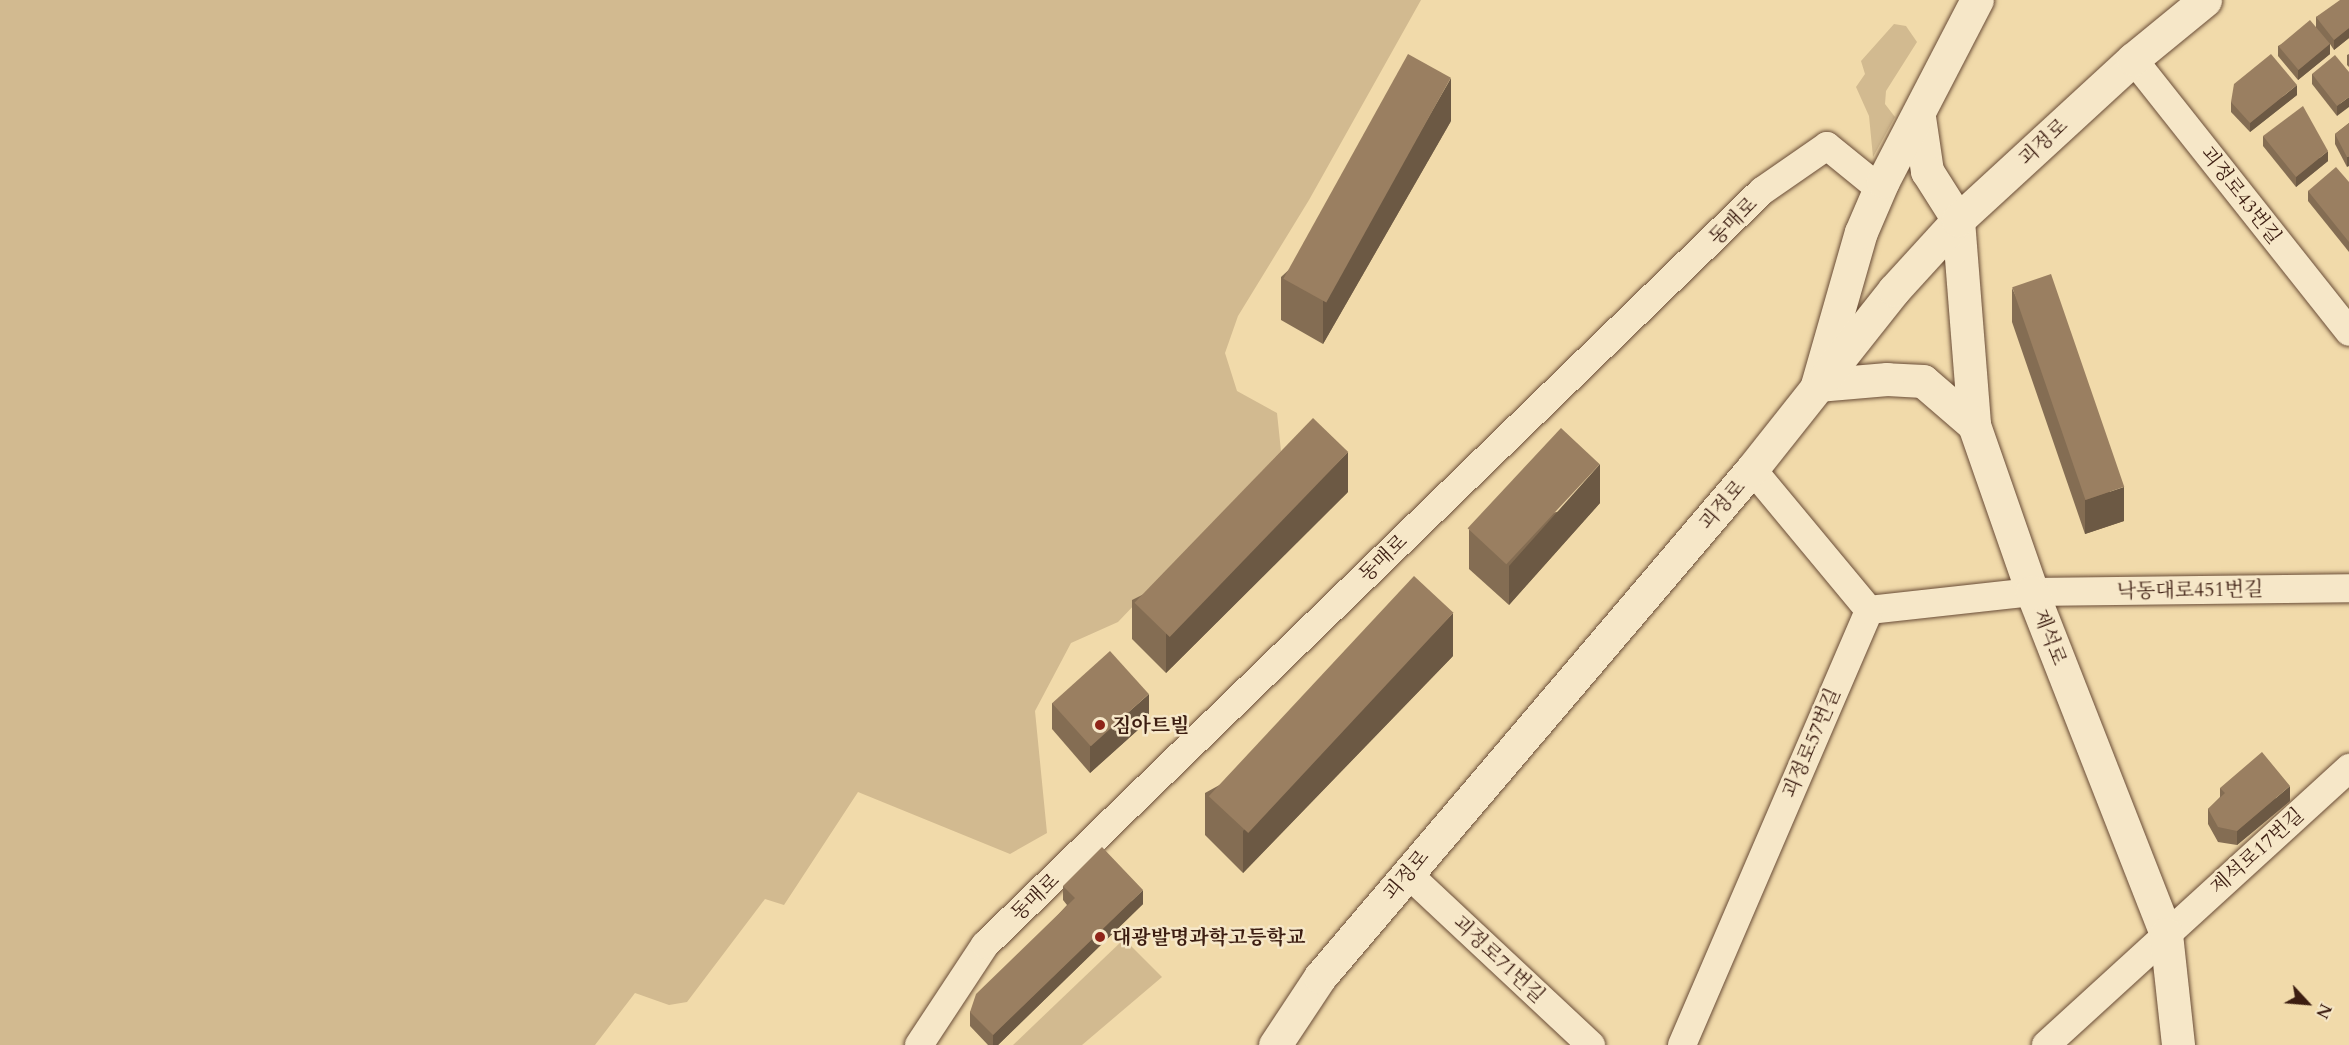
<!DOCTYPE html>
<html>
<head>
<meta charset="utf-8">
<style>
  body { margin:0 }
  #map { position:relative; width:2349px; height:1045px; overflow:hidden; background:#f1daaa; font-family:Cardo,"Noto Serif KR",serif }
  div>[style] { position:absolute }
  .green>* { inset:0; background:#d2ba90 }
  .roads { filter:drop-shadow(0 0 2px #694c37) drop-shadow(0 0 2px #694c37) }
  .street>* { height:28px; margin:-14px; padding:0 14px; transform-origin:14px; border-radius:14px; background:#f6e7c8 }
  .secondary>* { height:33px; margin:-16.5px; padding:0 16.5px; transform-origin:16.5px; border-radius:16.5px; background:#f6e7c8 }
  .wall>* { inset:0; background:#846d53 }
  .shaded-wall>* { inset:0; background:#6c5944 }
  .building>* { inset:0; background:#9a7f61; transform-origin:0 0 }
  .dots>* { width:16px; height:16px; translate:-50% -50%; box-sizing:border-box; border:3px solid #f6e7c8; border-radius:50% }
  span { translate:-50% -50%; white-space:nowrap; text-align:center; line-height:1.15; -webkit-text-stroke:5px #f6e7c8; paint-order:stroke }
  .street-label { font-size:20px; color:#3c1d11 }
  .poi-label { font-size:20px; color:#3c1d11; font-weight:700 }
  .left { translate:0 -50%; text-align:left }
  .north { position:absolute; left:2277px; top:973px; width:60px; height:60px; -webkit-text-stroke:4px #f6e7c8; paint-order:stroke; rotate:116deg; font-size:16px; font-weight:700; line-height:24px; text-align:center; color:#3c1d11 }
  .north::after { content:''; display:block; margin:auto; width:21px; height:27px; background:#3c1d11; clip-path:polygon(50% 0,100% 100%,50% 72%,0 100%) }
</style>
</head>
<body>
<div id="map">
  <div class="green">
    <div style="clip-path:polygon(0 0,1421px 0,1309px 200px,1238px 316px,1225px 353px,1237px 391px,1277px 413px,1281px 451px,1118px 622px,1071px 643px,1035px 711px,1047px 833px,1010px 854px,858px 792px,784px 905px,765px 899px,687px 1002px,669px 1005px,635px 993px,595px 1045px,0 1045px)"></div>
    <div style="clip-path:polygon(1894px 24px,1906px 26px,1917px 42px,1886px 91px,1885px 104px,1895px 117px,1873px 157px,1869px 116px,1856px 87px,1865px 74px,1861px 61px)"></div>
    <div style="clip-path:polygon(1124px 939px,1162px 977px,1082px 1045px,1013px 1045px)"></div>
  </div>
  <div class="roads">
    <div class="street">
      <div style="left:2133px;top:59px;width:348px;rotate:51.6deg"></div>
      <div style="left:1869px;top:610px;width:164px;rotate:-6.3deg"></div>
      <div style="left:2032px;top:592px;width:317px;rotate:-0.7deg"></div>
      <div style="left:1407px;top:873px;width:252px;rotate:43.1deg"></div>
      <div style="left:919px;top:1045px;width:120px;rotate:-56.6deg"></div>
      <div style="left:985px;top:945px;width:1083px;rotate:-44.14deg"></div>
      <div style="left:1762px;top:191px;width:79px;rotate:-34.7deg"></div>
      <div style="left:1827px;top:146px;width:68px;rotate:39.1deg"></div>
      <div style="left:1682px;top:1045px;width:473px;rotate:-66.7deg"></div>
      <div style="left:1869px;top:610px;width:183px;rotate:-129.7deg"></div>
      <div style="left:2046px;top:1045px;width:411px;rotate:-42.4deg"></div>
    </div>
    <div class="secondary">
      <div style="left:1919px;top:117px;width:55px;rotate:81.6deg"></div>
      <div style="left:1927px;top:171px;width:58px;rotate:57.7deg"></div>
      <div style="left:1958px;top:220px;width:206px;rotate:85.5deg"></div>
      <div style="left:1974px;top:425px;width:177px;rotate:70.8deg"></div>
      <div style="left:2032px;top:592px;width:367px;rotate:68.6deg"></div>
      <div style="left:2166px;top:934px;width:112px;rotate:83.8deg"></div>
      <div style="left:1974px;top:425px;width:67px;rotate:-139.2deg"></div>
      <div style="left:1923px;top:381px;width:36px;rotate:-177deg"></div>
      <div style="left:1887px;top:379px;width:70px;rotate:175.1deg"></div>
      <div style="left:1817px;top:385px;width:159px;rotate:-74deg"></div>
      <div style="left:1861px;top:232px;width:56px;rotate:-66.7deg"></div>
      <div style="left:1883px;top:181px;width:204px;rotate:-62.6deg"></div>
      <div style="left:1275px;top:1045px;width:82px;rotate:-56.5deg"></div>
      <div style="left:1320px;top:977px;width:667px;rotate:-49.62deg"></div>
      <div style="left:1752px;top:469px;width:228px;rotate:-51.6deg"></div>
      <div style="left:1894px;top:290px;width:95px;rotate:-47.6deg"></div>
      <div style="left:1958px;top:220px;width:238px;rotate:-42.6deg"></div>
      <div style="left:2133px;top:59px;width:93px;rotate:-39.3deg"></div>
    </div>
  </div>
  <div class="wall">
    <div style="clip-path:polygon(2349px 0,2349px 38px,2334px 50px,2330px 44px,2330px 54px,2298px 80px,2278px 56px,2278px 46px,2316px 27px,2316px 17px)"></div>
    <div style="clip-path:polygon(2349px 54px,2349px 67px,2347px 65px,2347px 55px)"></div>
    <div style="clip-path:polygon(2349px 72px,2337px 116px,2312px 84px,2312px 74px)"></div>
    <div style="clip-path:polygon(2297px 95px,2250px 132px,2231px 112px,2231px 102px)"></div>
    <div style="clip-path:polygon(1451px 121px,1323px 344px,1281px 320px,1281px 277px)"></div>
    <div style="clip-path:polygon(2349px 123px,2347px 167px,2335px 144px,2335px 134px)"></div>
    <div style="clip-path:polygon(2263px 136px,2328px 161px,2296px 187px,2263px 146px)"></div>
    <div style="clip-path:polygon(2349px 182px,2349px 252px,2308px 201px,2308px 191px)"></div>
    <div style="clip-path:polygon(2012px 288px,2124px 521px,2085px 534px,2012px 322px)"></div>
    <div style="clip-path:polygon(1348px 492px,1166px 673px,1132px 639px,1132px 600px)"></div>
    <div style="clip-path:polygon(1600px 503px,1509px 605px,1469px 569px,1469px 530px)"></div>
    <div style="clip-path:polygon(1453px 656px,1243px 873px,1205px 835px,1205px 793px)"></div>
    <div style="clip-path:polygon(1052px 703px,1149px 720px,1090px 773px,1052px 729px)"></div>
    <div style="clip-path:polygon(2220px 788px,2290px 801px,2237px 845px,2218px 842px,2208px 824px,2208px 809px,2220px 797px)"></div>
    <div style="clip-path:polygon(1063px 886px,1143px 904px,998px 1045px,988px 1045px,970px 1026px,970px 1012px,1067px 905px,1063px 900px)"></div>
  </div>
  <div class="shaded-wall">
    <div style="clip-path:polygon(2349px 28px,2349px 38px,2334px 50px,2334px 40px)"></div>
    <div style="clip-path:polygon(2330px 44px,2330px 54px,2298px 80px,2298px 70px)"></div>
    <div style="clip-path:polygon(1451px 78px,1451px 121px,1323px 344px,1323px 301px)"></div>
    <div style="clip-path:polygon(2297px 85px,2297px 95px,2250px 132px,2250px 123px)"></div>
    <div style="clip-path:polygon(2349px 97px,2349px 107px,2337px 116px,2337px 106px)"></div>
    <div style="clip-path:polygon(2328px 151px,2328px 161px,2296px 187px,2296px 177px)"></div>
    <div style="clip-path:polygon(2349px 156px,2349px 166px,2347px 167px,2347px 157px)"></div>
    <div style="clip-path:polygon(1348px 452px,1348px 492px,1166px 673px,1166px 634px)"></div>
    <div style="clip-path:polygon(1600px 464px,1600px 503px,1509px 605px,1509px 566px)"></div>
    <div style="clip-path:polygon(2124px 487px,2124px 521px,2085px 534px,2085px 500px)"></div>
    <div style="clip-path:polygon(1453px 613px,1453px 656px,1243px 873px,1243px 831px)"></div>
    <div style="clip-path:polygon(1149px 694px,1149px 720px,1090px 773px,1090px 746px)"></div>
    <div style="clip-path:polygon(2290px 786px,2290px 801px,2237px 845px,2237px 831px)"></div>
    <div style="clip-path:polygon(1143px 890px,1143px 904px,998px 1045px,993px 1045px,993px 1035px)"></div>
  </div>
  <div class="building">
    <div style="clip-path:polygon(2340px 0,2349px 0,2349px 28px,2334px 40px,2316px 17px)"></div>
    <div style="left:2310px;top:20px;width:31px;height:41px;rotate:50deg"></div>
    <div style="left:1408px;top:54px;width:49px;height:257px;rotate:29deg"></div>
    <div style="clip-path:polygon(2271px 54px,2297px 85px,2250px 123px,2231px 102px,2234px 84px)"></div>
    <div style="clip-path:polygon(2335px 55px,2349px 72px,2349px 97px,2337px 106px,2312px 74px)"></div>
    <div style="clip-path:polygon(2303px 106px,2328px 151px,2296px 177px,2263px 136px)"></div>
    <div style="clip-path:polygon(2349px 123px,2349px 156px,2347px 157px,2335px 134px)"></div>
    <div style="clip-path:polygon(2336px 167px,2349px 182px,2349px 242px,2308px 191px)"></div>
    <div style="left:2051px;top:274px;width:225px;height:41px;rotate:71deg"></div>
    <div style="left:1313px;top:418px;width:49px;height:257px;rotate:44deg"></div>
    <div style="left:1561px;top:428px;width:53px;height:137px;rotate:43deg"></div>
    <div style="left:1414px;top:576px;width:54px;height:301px;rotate:43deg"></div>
    <div style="left:1110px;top:651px;width:58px;height:78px;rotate:48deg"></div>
    <div style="clip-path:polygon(2262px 752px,2290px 786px,2237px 831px,2218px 827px,2208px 809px,2225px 793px,2220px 788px)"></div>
    <div style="clip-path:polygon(1102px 847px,1143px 890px,993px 1035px,970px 1012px,976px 994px,1075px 898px,1063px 886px)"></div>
  </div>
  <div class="dots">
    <div style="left:1100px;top:725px;background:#8f2418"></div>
    <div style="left:1100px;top:937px;background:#8f2418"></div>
  </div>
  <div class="street-label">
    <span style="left:2043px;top:142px;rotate:-43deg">괴정로</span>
    <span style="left:2241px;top:195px;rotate:52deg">괴정로43번길</span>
    <span style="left:1733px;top:221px;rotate:-45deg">동매로</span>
    <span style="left:1722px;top:505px;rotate:-49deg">괴정로</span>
    <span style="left:1383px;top:558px;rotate:-44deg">동매로</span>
    <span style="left:2190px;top:590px;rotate:-1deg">낙동대로451번길</span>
    <span style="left:2050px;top:637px;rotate:69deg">제석로</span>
    <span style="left:1811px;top:743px;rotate:-67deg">괴정로57번길</span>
    <span style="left:2257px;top:851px;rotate:-42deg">제석로17번길</span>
    <span style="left:1406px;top:875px;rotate:-50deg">괴정로</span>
    <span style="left:1035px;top:897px;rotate:-44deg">동매로</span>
    <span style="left:1499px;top:959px;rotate:43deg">괴정로71번길</span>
  </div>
  <div class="poi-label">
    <span class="left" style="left:1112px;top:725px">짐아트빌</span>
    <span class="left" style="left:1112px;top:937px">대광발명과학고등학교</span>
  </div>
  <div class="north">N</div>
</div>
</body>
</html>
